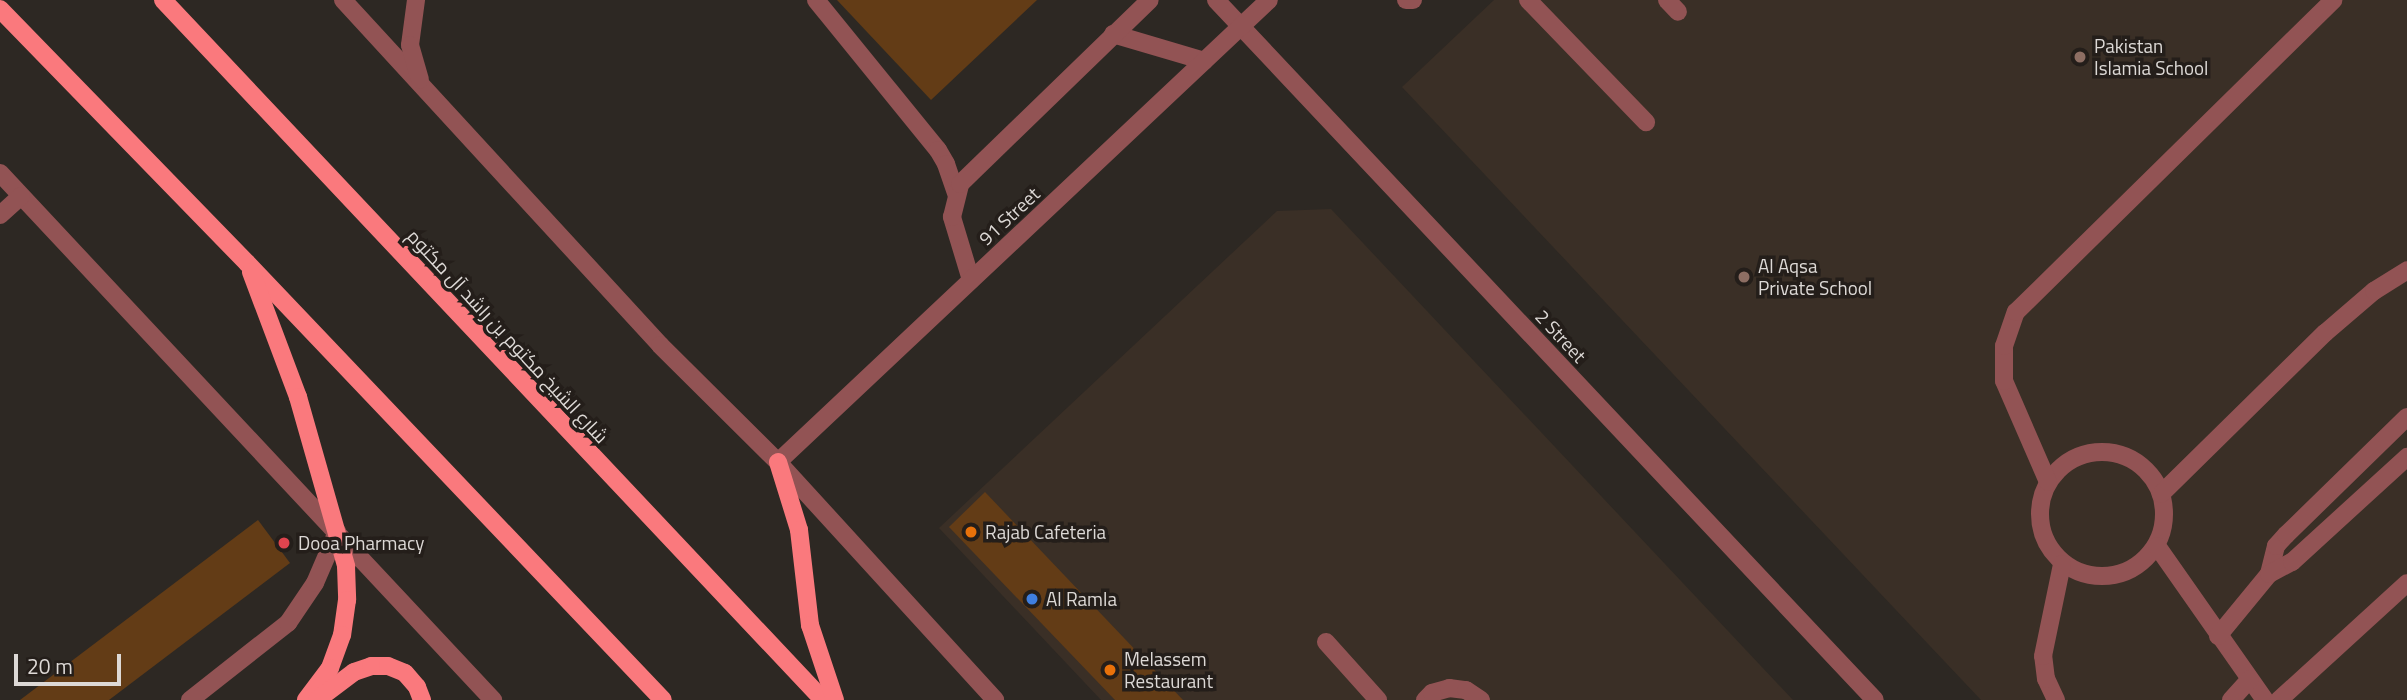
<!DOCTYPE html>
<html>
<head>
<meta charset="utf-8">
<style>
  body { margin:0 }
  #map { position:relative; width:2407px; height:700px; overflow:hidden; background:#2d2823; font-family:"Titillium Web",Cairo,sans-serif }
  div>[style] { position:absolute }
  .built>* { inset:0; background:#3a2f26 }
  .building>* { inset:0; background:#633c16 }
  .minor>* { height:18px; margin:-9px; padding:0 9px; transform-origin:9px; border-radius:9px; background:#925354 }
  .minor>.ring { margin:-9px; padding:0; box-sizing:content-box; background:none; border:18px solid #925354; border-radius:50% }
  .major>* { height:18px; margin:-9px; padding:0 9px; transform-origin:9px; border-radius:9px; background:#fa797d }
  .dots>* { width:19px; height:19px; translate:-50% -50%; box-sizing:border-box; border:4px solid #241e1a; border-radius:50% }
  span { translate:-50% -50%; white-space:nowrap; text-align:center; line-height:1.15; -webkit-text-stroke:7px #241e1a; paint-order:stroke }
  .poi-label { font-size:19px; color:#ddd9d6 }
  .left { translate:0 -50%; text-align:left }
  .street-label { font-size:19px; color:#ddd9d6 }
  .scale { position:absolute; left:14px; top:654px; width:107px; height:32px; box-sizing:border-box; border:4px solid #ddd9d6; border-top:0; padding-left:9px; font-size:21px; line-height:24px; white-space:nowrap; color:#ddd9d6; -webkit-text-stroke:5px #241e1a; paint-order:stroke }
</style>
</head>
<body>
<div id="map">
  <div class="built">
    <div style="clip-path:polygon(1494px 0,2407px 0,2407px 700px,1981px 700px,1402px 87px)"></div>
    <div style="clip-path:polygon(1331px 209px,1793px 700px,1101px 700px,939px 528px,1277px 211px)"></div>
  </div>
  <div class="building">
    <div style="clip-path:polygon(837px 0,1037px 0,931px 100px)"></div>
    <div style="clip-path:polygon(985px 492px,1183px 700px,1115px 700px,949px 527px)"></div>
    <div style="clip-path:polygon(258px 520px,290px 563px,109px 700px,20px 700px)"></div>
  </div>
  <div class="minor">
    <div style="left:343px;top:0;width:469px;rotate:47.4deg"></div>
    <div style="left:660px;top:345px;width:166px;rotate:44.8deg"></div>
    <div style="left:778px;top:462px;width:322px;rotate:47.6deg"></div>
    <div style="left:416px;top:0;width:45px;rotate:97.6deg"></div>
    <div style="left:410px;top:45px;width:36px;rotate:74deg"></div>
    <div style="left:816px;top:0;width:193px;rotate:50.9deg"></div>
    <div style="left:938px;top:150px;width:16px;rotate:60deg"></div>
    <div style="left:946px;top:164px;width:31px;rotate:71deg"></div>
    <div style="left:1216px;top:0;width:961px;rotate:46.73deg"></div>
    <div style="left:1406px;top:0;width:7px"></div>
    <div style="left:1528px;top:0;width:170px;rotate:46deg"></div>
    <div style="left:1667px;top:0;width:16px;rotate:47deg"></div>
    <div style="left:1113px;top:34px;width:95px;rotate:16.5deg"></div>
    <div style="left:0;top:173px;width:722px;rotate:46.91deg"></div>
    <div style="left:0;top:215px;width:28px;rotate:-42deg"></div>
    <div style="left:971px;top:280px;width:66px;rotate:-106.8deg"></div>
    <div style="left:952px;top:217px;width:34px;rotate:-76deg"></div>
    <div style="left:960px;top:184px;width:264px;rotate:-44.1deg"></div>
    <div class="ring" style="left:2040px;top:452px;width:106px;height:106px"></div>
    <div style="left:778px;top:462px;width:674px;rotate:-43.26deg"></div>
    <div style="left:2048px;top:482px;width:110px;rotate:-113.5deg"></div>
    <div style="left:2004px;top:381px;width:35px;rotate:-90deg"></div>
    <div style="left:2004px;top:346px;width:36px;rotate:-71deg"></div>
    <div style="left:2016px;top:312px;width:445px;rotate:-44.5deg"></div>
    <div style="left:2161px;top:494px;width:230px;rotate:-44.5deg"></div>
    <div style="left:2325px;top:333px;width:65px;rotate:-40.6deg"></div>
    <div style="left:2374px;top:291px;width:39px;rotate:-32deg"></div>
    <div style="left:2157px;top:546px;width:188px;rotate:55deg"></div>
    <div style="left:2269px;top:574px;width:29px;rotate:-76deg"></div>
    <div style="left:2276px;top:546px;width:15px;rotate:-48deg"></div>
    <div style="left:2286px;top:535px;width:169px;rotate:-44.3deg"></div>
    <div style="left:2218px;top:636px;width:80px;rotate:-50.6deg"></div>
    <div style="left:2269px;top:574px;width:26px;rotate:-28deg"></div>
    <div style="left:2292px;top:562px;width:156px;rotate:-42.4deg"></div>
    <div style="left:1326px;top:642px;width:78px;rotate:48.1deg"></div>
    <div style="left:190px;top:700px;width:125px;rotate:-38.2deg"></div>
    <div style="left:288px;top:623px;width:48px;rotate:-56deg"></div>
    <div style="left:315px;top:583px;width:56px;rotate:-66.7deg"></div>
    <div style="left:1425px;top:700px;width:10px;rotate:-45deg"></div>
    <div style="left:1432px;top:693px;width:18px;rotate:-16deg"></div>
    <div style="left:1449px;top:688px;width:17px;rotate:7deg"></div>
    <div style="left:1466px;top:690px;width:18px;rotate:34deg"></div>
    <div style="left:2056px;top:700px;width:23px;rotate:-115deg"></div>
    <div style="left:2046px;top:679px;width:23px;rotate:-97deg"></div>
    <div style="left:2043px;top:656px;width:94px;rotate:-78.3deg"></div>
    <div style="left:2231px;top:700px;width:28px;rotate:-48deg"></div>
    <div style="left:2279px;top:700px;width:173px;rotate:-42.4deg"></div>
  </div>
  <div class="major">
    <div style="left:163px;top:0;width:962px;rotate:46.68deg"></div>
    <div style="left:0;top:9px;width:354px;rotate:45.8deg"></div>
    <div style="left:247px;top:263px;width:603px;rotate:46.41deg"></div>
    <div style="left:251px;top:272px;width:134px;rotate:69.4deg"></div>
    <div style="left:298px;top:397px;width:176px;rotate:74.1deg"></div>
    <div style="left:346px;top:566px;width:34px;rotate:88deg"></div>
    <div style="left:347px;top:600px;width:35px;rotate:98deg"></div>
    <div style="left:342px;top:635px;width:35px;rotate:110deg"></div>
    <div style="left:330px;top:668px;width:40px;rotate:127deg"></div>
    <div style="left:778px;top:462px;width:71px;rotate:72.8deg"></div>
    <div style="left:799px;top:530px;width:96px;rotate:83.4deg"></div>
    <div style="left:810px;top:625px;width:79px;rotate:71.6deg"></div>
    <div style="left:317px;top:700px;width:46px;rotate:-37.1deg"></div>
    <div style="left:354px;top:672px;width:18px;rotate:-19deg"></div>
    <div style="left:371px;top:666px;width:17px"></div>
    <div style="left:388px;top:666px;width:18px;rotate:22deg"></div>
    <div style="left:405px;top:673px;width:18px;rotate:49deg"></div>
    <div style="left:417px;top:687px;width:14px;rotate:69deg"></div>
  </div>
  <div class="dots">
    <div style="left:2080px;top:57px;background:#8d6e63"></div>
    <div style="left:1744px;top:277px;background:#8d6e63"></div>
    <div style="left:971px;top:532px;background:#e8710a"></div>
    <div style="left:284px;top:543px;background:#e0444e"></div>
    <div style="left:1032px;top:599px;background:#3f7fe0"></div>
    <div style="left:1110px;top:670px;background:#e8710a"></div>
  </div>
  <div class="poi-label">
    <span class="left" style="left:2094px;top:57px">Pakistan<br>Islamia School</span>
    <span class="left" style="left:1758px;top:277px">Al Aqsa<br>Private School</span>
    <span class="left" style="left:985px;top:532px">Rajab Cafeteria</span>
    <span class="left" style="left:298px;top:543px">Dooa Pharmacy</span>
    <span class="left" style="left:1046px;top:599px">Al Ramla</span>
    <span class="left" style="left:1124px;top:670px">Melassem<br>Restaurant</span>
  </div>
  <div class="street-label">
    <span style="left:1009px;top:216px;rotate:-43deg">91 Street</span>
    <span style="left:508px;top:336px;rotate:47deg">شارع الشيخ مكتوم بن راشد آل مكتوم</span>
    <span style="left:1561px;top:336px;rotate:47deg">2 Street</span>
  </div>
  <div class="scale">20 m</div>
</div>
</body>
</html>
